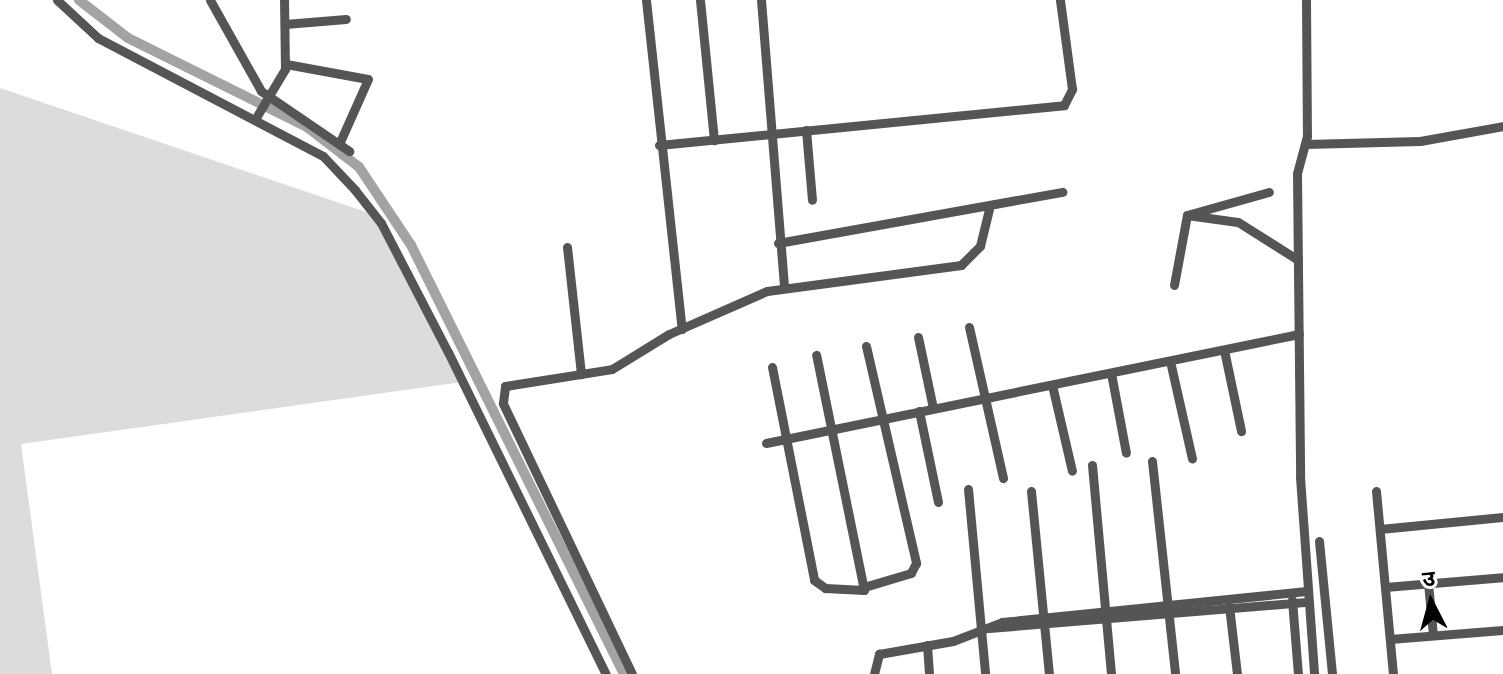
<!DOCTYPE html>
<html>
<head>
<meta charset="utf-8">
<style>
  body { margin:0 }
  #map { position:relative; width:1503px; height:674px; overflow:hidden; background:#fff; font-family:Raleway,"Noto Sans Devanagari",sans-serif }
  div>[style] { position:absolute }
  .green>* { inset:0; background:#dcdcdc }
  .canal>* { height:10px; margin:-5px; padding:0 5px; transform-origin:5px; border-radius:5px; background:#a3a3a3 }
  .minor>* { height:9px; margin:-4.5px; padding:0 4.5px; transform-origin:4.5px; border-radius:4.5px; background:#555 }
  span { translate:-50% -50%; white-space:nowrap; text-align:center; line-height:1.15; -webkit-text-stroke:7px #fff; paint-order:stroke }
  .north { position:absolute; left:1391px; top:562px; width:80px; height:80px; -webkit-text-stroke:6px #fff; paint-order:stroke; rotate:354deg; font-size:22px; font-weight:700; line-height:32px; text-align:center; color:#000 }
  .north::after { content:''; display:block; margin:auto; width:28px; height:36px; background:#000; clip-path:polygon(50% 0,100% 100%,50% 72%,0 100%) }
</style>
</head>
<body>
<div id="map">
  <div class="green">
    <div style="clip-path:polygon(0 88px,375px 215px,462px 382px,21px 444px,52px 674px,0 674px)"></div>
  </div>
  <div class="canal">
    <div style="left:79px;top:0;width:62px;rotate:37.8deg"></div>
    <div style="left:128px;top:38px;width:200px;rotate:26.4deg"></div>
    <div style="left:307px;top:127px;width:66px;rotate:37.6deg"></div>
    <div style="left:359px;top:167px;width:94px;rotate:56.3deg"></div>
    <div style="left:411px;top:245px;width:479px;rotate:63.6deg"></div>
  </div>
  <div class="minor">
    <div style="left:57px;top:0;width:56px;rotate:42.8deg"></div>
    <div style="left:98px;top:38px;width:254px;rotate:27.7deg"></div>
    <div style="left:323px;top:156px;width:47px;rotate:46.7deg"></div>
    <div style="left:355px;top:190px;width:42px;rotate:51.8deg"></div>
    <div style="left:381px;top:223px;width:145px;rotate:62.6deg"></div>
    <div style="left:448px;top:352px;width:359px;rotate:63.9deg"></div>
    <div style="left:210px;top:0;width:104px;rotate:60.7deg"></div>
    <div style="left:261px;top:91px;width:107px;rotate:34.3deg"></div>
    <div style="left:646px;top:0;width:331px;rotate:83.8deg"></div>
    <div style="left:700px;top:0;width:141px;rotate:84.3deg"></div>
    <div style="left:761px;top:0;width:289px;rotate:85.4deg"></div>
    <div style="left:1306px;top:0;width:136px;rotate:89.6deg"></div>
    <div style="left:1307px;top:136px;width:39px;rotate:105deg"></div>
    <div style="left:1297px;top:174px;width:303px;rotate:89.4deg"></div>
    <div style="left:1300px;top:477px;width:197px;rotate:85.9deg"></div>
    <div style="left:285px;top:24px;width:61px;rotate:-4.7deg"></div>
    <div style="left:286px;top:64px;width:83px;rotate:10.4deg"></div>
    <div style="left:368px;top:79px;width:71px;rotate:114deg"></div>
    <div style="left:257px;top:116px;width:55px;rotate:-59.2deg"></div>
    <div style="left:285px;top:69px;width:69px;rotate:-90.8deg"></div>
    <div style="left:806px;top:130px;width:70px;rotate:85.1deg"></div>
    <div style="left:1306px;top:144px;width:114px;rotate:-1.5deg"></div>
    <div style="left:1420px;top:141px;width:84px;rotate:-10.2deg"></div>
    <div style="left:659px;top:145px;width:407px;rotate:-5.6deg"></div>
    <div style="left:1064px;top:105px;width:18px;rotate:-63deg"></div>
    <div style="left:1072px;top:89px;width:90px;rotate:-97.7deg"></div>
    <div style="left:1187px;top:215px;width:51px;rotate:7.8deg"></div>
    <div style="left:1238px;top:222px;width:71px;rotate:32.3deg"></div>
    <div style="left:778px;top:243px;width:289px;rotate:-10.2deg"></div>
    <div style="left:567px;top:247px;width:128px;rotate:83.7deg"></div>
    <div style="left:1174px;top:285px;width:71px;rotate:-79.5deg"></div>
    <div style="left:1187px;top:215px;width:85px;rotate:-15.7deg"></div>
    <div style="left:969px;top:327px;width:155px;rotate:77.3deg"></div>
    <div style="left:918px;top:337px;width:73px;rotate:78.1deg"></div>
    <div style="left:866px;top:346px;width:223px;rotate:77deg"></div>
    <div style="left:916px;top:563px;width:11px;rotate:117deg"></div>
    <div style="left:911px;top:573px;width:46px;rotate:163.5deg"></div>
    <div style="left:1224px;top:350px;width:83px;rotate:78.1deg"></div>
    <div style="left:1170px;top:361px;width:100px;rotate:77.3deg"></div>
    <div style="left:772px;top:367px;width:217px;rotate:78.8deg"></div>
    <div style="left:814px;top:580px;width:14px;rotate:36deg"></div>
    <div style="left:825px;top:588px;width:39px;rotate:3deg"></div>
    <div style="left:864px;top:590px;width:240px;rotate:-101.5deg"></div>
    <div style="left:1111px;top:373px;width:81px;rotate:79.4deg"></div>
    <div style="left:1052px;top:385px;width:88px;rotate:76.9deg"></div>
    <div style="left:919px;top:411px;width:93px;rotate:78.2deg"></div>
    <div style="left:766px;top:443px;width:544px;rotate:-11.56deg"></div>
    <div style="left:1152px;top:461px;width:214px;rotate:83.8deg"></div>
    <div style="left:1092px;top:465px;width:210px;rotate:84.8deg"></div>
    <div style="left:968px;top:489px;width:186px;rotate:84.7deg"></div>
    <div style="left:1031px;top:491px;width:184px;rotate:84.4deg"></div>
    <div style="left:1376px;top:491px;width:184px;rotate:84.7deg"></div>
    <div style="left:1380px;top:529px;width:124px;rotate:-5.6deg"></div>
    <div style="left:1319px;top:541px;width:134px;rotate:84.4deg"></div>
    <div style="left:1428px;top:583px;width:52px;rotate:84.5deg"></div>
    <div style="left:1385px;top:587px;width:118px;rotate:-4.8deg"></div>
    <div style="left:1292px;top:600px;width:74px;rotate:85.4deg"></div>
    <div style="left:1229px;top:606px;width:68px;rotate:83.3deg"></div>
    <div style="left:989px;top:628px;width:319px;rotate:-4.7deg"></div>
    <div style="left:1390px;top:639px;width:113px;rotate:-4.6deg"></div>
    <div style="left:927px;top:645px;width:29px;rotate:86deg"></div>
    <div style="left:632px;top:674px;width:300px;rotate:-115.5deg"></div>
    <div style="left:503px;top:403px;width:17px;rotate:-83deg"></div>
    <div style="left:505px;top:386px;width:108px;rotate:-9deg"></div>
    <div style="left:612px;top:369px;width:67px;rotate:-31.6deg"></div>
    <div style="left:669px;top:334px;width:107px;rotate:-23.7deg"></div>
    <div style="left:767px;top:291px;width:196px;rotate:-7.6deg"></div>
    <div style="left:961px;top:265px;width:27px;rotate:-45deg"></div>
    <div style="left:980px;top:246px;width:42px;rotate:-76.3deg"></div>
    <div style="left:874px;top:674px;width:21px;rotate:-76deg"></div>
    <div style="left:879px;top:654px;width:75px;rotate:-10deg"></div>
    <div style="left:953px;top:641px;width:53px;rotate:-21.2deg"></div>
    <div style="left:1002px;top:622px;width:306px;rotate:-5.8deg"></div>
  </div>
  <div class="north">उ</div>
</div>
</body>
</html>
